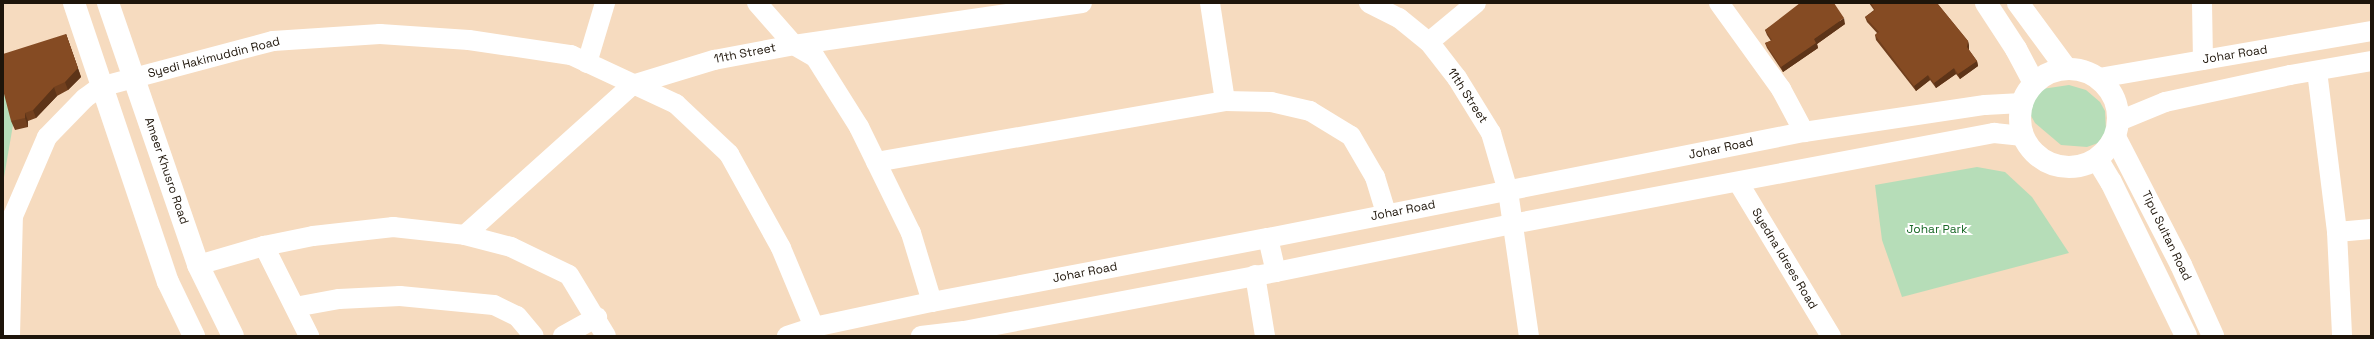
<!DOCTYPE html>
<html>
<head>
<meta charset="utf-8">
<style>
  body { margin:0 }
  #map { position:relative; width:2374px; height:339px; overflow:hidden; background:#f6dbbf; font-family:"Space Grotesk",sans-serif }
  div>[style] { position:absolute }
  .green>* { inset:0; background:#b6ddb8 }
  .minor>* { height:20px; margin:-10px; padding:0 10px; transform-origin:10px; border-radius:10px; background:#fff }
  .major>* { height:22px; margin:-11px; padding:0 11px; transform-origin:11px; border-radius:11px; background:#fff }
  .major>.ring { margin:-11px; padding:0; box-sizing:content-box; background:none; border:22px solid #fff; border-radius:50% }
  .wall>* { inset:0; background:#72401e }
  .shaded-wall>* { inset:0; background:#5d3418 }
  .building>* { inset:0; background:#854b23 }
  span { translate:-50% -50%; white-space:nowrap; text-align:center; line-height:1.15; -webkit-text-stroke:4px #fff; paint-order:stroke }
  .street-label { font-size:12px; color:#1e150a }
  .park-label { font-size:12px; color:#196927 }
  .frame { position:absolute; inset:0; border:4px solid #1e150a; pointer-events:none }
</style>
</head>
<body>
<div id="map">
  <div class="green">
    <div style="clip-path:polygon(2069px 85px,2086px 90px,2100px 102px,2105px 111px,2106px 131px,2098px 143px,2087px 147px,2061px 145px,2035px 123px,2030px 114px,2030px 101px,2042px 89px)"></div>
    <div style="clip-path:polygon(3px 87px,13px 125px,3px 183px)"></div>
    <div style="clip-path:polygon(1977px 167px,2005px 172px,2032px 197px,2069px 253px,1902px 297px,1882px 240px,1875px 185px)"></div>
  </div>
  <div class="minor">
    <div style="left:757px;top:3px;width:56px;rotate:48.6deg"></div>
    <div style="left:794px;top:45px;width:24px;rotate:30deg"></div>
    <div style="left:815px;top:57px;width:83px;rotate:57.8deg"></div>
    <div style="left:859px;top:127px;width:118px;rotate:63.9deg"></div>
    <div style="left:911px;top:233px;width:72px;rotate:73.1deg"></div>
    <div style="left:1210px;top:3px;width:99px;rotate:81.3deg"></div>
    <div style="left:1369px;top:3px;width:34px;rotate:27deg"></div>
    <div style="left:1399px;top:18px;width:38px;rotate:39deg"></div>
    <div style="left:1429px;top:42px;width:46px;rotate:52.1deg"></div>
    <div style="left:1457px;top:78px;width:65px;rotate:58.3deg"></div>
    <div style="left:1491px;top:133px;width:60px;rotate:73.7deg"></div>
    <div style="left:1508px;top:191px;width:147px;rotate:81.8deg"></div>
    <div style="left:1719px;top:3px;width:106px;rotate:54.2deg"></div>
    <div style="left:1781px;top:89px;width:49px;rotate:61.9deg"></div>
    <div style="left:2202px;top:3px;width:57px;rotate:89deg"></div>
    <div style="left:1429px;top:42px;width:61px;rotate:-39.7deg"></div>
    <div style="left:587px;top:63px;width:63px;rotate:-73.3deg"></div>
    <div style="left:2317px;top:71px;width:162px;rotate:82.9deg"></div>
    <div style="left:2337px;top:232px;width:104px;rotate:87.2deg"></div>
    <div style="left:2099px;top:78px;width:276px;rotate:-9.8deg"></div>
    <div style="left:2119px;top:121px;width:50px;rotate:-22.4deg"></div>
    <div style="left:2165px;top:102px;width:128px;rotate:-12.2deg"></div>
    <div style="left:2290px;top:75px;width:82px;rotate:-9.8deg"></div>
    <div style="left:876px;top:162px;width:354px;rotate:-9.9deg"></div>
    <div style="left:1225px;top:101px;width:46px;rotate:1.2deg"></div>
    <div style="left:1271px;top:102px;width:40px;rotate:13deg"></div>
    <div style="left:1310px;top:111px;width:48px;rotate:31.4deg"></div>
    <div style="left:1351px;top:136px;width:48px;rotate:59.7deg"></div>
    <div style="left:1375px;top:177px;width:39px;rotate:73deg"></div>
    <div style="left:1738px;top:182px;width:180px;rotate:58.9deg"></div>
    <div style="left:2337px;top:232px;width:34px;rotate:-5deg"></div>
    <div style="left:465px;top:235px;width:224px;rotate:-41.9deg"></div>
    <div style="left:632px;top:85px;width:86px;rotate:-17deg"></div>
    <div style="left:714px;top:60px;width:81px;rotate:-10.6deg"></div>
    <div style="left:794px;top:45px;width:291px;rotate:-8.3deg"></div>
    <div style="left:1268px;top:238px;width:35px;rotate:77deg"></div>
    <div style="left:264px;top:246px;width:101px;rotate:63.4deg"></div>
    <div style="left:198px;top:265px;width:69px;rotate:-16.1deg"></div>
    <div style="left:264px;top:246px;width:50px;rotate:-11.5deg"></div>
    <div style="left:313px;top:236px;width:81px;rotate:-6.4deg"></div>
    <div style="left:393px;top:227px;width:72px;rotate:6.3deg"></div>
    <div style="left:465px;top:235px;width:48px;rotate:14.6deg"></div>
    <div style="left:511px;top:247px;width:64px;rotate:25.8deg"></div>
    <div style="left:569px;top:275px;width:71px;rotate:58.8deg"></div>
    <div style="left:1255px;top:275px;width:62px;rotate:80.7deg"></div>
    <div style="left:295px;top:307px;width:45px;rotate:-10.3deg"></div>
    <div style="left:339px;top:299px;width:61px;rotate:-2.8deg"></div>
    <div style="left:400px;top:296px;width:94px;rotate:5.5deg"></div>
    <div style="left:494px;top:305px;width:25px;rotate:26deg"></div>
    <div style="left:517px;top:316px;width:26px;rotate:50deg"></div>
    <div style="left:10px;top:336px;width:120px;rotate:-88.6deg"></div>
    <div style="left:13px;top:216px;width:86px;rotate:-66.7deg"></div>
    <div style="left:47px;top:137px;width:54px;rotate:-45.7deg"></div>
    <div style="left:85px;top:98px;width:19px;rotate:-36deg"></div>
    <div style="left:100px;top:87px;width:179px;rotate:-14.9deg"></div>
    <div style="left:273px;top:41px;width:107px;rotate:-3.7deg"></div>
    <div style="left:380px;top:34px;width:89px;rotate:3.9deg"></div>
    <div style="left:469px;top:40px;width:103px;rotate:8.4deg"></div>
    <div style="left:571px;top:55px;width:116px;rotate:25deg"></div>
    <div style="left:676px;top:104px;width:73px;rotate:43.3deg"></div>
    <div style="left:729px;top:154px;width:107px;rotate:61deg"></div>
    <div style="left:781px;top:248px;width:86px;rotate:67.3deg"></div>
    <div style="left:563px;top:336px;width:39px;rotate:-29deg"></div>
    <div style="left:787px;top:336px;width:28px;rotate:-18deg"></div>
    <div style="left:814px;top:327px;width:121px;rotate:-12deg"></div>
    <div style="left:932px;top:302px;width:342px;rotate:-10.8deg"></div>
    <div style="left:1268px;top:238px;width:546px;rotate:-11.19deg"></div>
    <div style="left:1804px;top:132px;width:183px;rotate:-8.5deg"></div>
    <div style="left:1985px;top:105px;width:37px;rotate:-3deg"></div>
    <div style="left:921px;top:336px;width:43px;rotate:-6.6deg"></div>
    <div style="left:964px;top:331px;width:318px;rotate:-10.7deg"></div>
    <div style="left:1276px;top:272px;width:241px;rotate:-11.5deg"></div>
    <div style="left:1512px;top:224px;width:491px;rotate:-10.7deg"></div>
    <div style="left:1994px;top:133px;width:29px;rotate:6deg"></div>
  </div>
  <div class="major">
    <div style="left:74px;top:3px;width:294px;rotate:71.4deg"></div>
    <div style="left:168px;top:282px;width:60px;rotate:64.3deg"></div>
    <div style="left:108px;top:3px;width:277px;rotate:71deg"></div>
    <div style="left:198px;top:265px;width:79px;rotate:63.8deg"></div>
    <div style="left:1986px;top:3px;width:55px;rotate:56.9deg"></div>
    <div style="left:2016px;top:49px;width:38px;rotate:62deg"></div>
    <div style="left:2018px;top:3px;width:81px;rotate:53.6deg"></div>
    <div class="ring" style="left:2020px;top:69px;width:76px;height:76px"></div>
    <div style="left:2115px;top:137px;width:144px;rotate:62.7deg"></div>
    <div style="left:2181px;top:265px;width:78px;rotate:65.7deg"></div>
    <div style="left:2097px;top:159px;width:27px;rotate:59deg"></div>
    <div style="left:2111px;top:182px;width:171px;rotate:64deg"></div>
  </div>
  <div class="wall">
    <div style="clip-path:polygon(1869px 3px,1937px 3px,1968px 41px,1969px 46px,1969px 50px,1977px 61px,1978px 66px,1960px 79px,1956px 74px,1936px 88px,1930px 80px,1916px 91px,1876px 40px,1875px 35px,1877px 33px,1867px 22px,1865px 17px,1874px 10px)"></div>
    <div style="clip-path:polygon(1805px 4px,1845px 24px,1817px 44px,1818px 48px,1783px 72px,1767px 48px,1765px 43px,1771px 41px,1767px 35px,1765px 30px)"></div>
    <div style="clip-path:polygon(66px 34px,81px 77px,68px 90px,57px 96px,36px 118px,28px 121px,28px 127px,15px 130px,11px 121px)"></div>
  </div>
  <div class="shaded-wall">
    <div style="clip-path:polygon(1844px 18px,1845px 24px,1817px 44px,1818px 48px,1783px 72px,1781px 67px,1814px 39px)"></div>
    <div style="clip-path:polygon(66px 34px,81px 77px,68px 90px,65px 82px)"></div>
    <div style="clip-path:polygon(1968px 41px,1969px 46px,1969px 52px,1967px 47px)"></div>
    <div style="clip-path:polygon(1977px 61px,1978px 66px,1960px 79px,1958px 74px)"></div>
    <div style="clip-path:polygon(1954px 68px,1956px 74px,1936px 88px,1934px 83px)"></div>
    <div style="clip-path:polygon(1928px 75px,1930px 80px,1916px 91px,1914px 86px)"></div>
    <div style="clip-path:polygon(54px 87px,57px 96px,36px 118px,33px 110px)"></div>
    <div style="clip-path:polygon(25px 113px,28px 121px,28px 127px,25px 118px)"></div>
  </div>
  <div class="building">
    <div style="clip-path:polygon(1800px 3px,1804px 3px,1805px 4px,1806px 3px,1834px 3px,1844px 18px,1814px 39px,1816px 43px,1781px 67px,1765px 43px,1772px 40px,1765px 30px)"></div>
    <div style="clip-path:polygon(1871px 3px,1937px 3px,1968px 41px,1967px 47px,1977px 61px,1958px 74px,1954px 68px,1934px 83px,1928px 75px,1914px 86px,1875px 35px,1879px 32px,1865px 17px,1875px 10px)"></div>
    <div style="clip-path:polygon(66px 34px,78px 68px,65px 82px,54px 87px,33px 110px,25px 113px,25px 118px,11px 121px,3px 90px,3px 54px)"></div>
  </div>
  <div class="street-label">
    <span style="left:745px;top:54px;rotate:-11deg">11th Street</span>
    <span style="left:2235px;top:55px;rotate:-9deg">Johar Road</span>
    <span style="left:214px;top:58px;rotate:-14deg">Syedi Hakimuddin Road</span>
    <span style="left:1467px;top:96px;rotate:57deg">11th Street</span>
    <span style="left:1721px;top:149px;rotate:-12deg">Johar Road</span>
    <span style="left:166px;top:171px;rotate:71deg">Ameer Khusro Road</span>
    <span style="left:1403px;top:211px;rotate:-11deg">Johar Road</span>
    <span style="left:2166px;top:236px;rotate:64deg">Tipu Sultan Road</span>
    <span style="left:1784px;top:259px;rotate:59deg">Syedna Idrees Road</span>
    <span style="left:1085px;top:273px;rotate:-11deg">Johar Road</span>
  </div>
  <div class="park-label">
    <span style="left:1937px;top:230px">Johar Park</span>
  </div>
  <div class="frame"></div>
</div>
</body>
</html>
